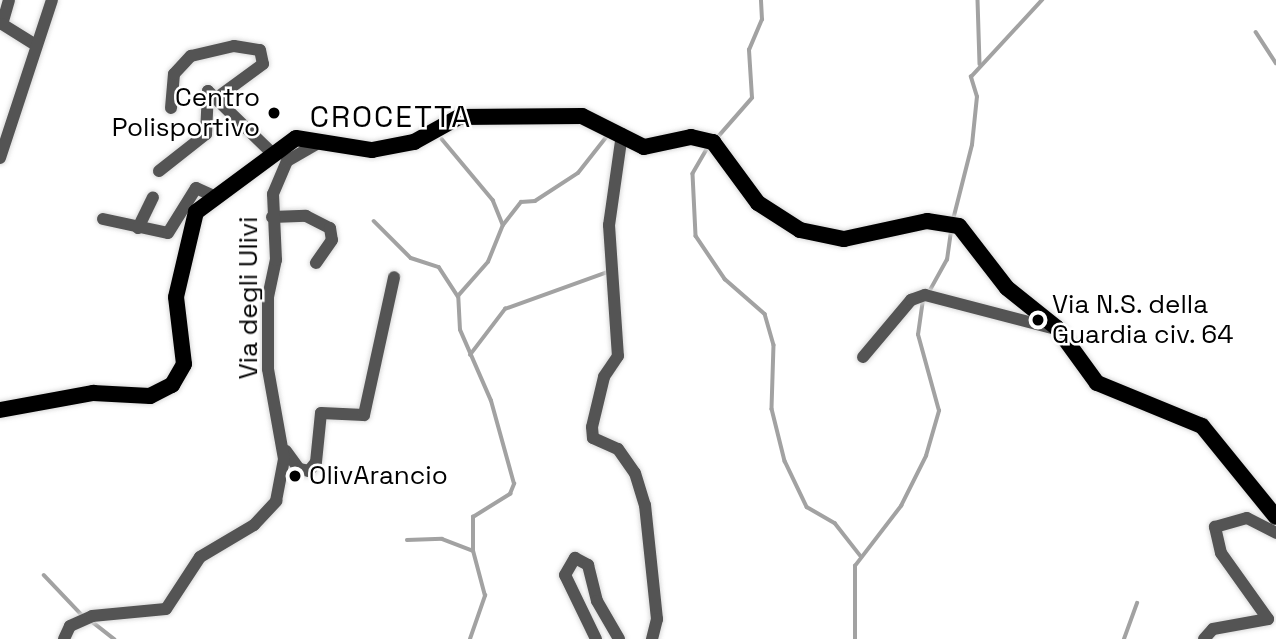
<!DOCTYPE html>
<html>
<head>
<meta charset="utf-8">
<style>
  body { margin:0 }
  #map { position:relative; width:1276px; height:639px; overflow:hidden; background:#fff; font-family:"Space Grotesk",sans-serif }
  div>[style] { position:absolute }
  .stream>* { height:3.5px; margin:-1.75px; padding:0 1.75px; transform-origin:1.75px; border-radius:1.75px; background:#a2a2a2 }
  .roads { filter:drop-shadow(0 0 2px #dbdbdb) drop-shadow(0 0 2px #dbdbdb) }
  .minor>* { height:12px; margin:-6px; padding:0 6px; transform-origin:6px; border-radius:6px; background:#545454 }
  .major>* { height:16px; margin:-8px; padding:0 8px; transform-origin:8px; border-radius:8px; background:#000 }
  .dots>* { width:19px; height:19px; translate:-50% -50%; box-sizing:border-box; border:4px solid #fff; border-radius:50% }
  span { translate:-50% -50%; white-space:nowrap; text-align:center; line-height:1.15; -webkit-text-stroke:5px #fff; paint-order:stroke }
  .poi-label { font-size:26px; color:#000 }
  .right { translate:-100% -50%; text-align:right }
  .left { translate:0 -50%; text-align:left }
  .street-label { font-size:26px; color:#000 }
  .quarter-label { font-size:30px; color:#000; letter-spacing:2px }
</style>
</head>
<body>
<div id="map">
  <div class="stream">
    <div style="left:978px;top:0;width:64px;rotate:88.2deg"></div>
    <div style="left:1256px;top:32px;width:37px;rotate:57deg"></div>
    <div style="left:717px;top:138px;width:53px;rotate:-48.8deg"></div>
    <div style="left:752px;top:98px;width:48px;rotate:-93.6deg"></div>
    <div style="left:749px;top:50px;width:33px;rotate:-67deg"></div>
    <div style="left:762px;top:20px;width:20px;rotate:-93deg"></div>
    <div style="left:442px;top:139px;width:80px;rotate:50.1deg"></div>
    <div style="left:493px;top:200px;width:27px;rotate:68deg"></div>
    <div style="left:709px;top:146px;width:32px;rotate:120deg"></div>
    <div style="left:693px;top:174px;width:62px;rotate:87.2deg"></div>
    <div style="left:696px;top:236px;width:52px;rotate:56deg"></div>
    <div style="left:725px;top:279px;width:53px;rotate:41.2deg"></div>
    <div style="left:765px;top:314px;width:32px;rotate:74deg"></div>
    <div style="left:774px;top:345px;width:64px;rotate:91.8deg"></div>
    <div style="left:772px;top:409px;width:54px;rotate:76deg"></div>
    <div style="left:785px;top:461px;width:51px;rotate:64.4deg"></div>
    <div style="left:807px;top:507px;width:32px;rotate:30deg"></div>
    <div style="left:835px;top:523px;width:41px;rotate:52deg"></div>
    <div style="left:953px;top:220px;width:77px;rotate:-75.8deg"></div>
    <div style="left:972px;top:145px;width:48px;rotate:-84.1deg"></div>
    <div style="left:977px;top:97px;width:21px;rotate:-107deg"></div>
    <div style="left:971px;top:77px;width:105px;rotate:-47.3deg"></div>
    <div style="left:374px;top:221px;width:52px;rotate:45deg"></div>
    <div style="left:411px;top:258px;width:29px;rotate:18deg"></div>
    <div style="left:439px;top:267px;width:35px;rotate:57deg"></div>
    <div style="left:929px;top:292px;width:37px;rotate:-61deg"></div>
    <div style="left:947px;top:260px;width:29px;rotate:-82deg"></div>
    <div style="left:470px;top:355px;width:58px;rotate:-52.7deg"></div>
    <div style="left:505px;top:309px;width:109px;rotate:-19.8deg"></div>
    <div style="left:407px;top:540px;width:35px;rotate:-2deg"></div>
    <div style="left:442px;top:539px;width:33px;rotate:21deg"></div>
    <div style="left:44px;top:575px;width:57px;rotate:46.4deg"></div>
    <div style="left:90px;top:620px;width:31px;rotate:38deg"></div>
    <div style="left:470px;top:639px;width:46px;rotate:-70.8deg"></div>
    <div style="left:485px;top:596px;width:47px;rotate:-104.9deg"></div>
    <div style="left:473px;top:551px;width:34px;rotate:-90deg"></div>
    <div style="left:473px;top:517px;width:44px;rotate:-31.9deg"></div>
    <div style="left:510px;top:494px;width:11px;rotate:-68deg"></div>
    <div style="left:514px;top:484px;width:86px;rotate:-105.5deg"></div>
    <div style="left:491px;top:401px;width:77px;rotate:-113.6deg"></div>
    <div style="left:460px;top:330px;width:34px;rotate:-93deg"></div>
    <div style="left:458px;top:296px;width:45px;rotate:-48.6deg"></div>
    <div style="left:488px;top:262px;width:40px;rotate:-68deg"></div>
    <div style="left:503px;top:225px;width:29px;rotate:-52deg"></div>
    <div style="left:521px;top:202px;width:14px;rotate:-4deg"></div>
    <div style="left:535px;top:201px;width:51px;rotate:-33.1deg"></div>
    <div style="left:578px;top:173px;width:48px;rotate:-51.7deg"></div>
    <div style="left:855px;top:639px;width:73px;rotate:-90deg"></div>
    <div style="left:855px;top:566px;width:76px;rotate:-52.5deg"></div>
    <div style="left:901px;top:506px;width:56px;rotate:-63.4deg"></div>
    <div style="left:926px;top:456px;width:47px;rotate:-73.9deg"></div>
    <div style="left:939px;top:411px;width:79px;rotate:-105.4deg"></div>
    <div style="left:918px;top:335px;width:34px;rotate:-82deg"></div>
    <div style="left:1124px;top:639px;width:38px;rotate:-70deg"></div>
  </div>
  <div class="roads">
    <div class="minor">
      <div style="left:9px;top:0;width:25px;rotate:106deg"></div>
      <div style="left:2px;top:24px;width:39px;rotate:32deg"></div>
      <div style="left:171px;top:108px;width:34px;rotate:-85deg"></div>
      <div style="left:174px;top:74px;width:25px;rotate:-47deg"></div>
      <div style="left:191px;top:56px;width:44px;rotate:-13.1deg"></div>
      <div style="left:234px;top:46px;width:26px;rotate:9deg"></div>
      <div style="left:260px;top:50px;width:14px;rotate:78deg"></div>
      <div style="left:263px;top:64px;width:56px;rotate:143.7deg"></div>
      <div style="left:622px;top:134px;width:92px;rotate:98.1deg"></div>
      <div style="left:609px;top:225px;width:131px;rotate:86.1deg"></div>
      <div style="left:618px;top:356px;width:25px;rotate:124deg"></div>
      <div style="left:604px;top:377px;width:51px;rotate:103.5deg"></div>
      <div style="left:592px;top:427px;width:11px;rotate:85deg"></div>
      <div style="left:593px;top:438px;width:27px;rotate:24deg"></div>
      <div style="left:618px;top:449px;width:29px;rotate:55deg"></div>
      <div style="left:635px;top:473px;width:34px;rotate:73deg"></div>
      <div style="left:645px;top:505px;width:115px;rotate:84deg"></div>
      <div style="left:657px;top:619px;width:21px;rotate:104deg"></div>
      <div style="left:0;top:158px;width:166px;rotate:-71.8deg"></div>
      <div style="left:159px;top:171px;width:60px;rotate:-38.2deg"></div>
      <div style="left:206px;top:134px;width:43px;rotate:-87.3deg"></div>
      <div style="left:208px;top:91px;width:91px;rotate:44.1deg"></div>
      <div style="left:272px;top:217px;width:34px;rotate:-2deg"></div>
      <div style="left:306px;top:216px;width:27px;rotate:27deg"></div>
      <div style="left:330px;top:228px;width:12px;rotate:81deg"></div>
      <div style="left:332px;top:240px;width:28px;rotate:125deg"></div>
      <div style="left:103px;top:219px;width:66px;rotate:12.2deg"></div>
      <div style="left:168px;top:233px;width:53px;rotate:-58.1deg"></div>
      <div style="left:196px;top:188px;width:17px;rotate:24deg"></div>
      <div style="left:138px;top:228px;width:34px;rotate:-64deg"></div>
      <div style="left:863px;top:357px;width:75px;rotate:-49.9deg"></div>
      <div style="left:911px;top:300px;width:15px;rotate:-20deg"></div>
      <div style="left:925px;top:295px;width:138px;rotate:14.6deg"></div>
      <div style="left:286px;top:451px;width:22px;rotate:54deg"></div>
      <div style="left:299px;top:469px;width:10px;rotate:11deg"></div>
      <div style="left:309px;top:471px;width:11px;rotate:-52deg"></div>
      <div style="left:316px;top:462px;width:49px;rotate:-84.2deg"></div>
      <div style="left:321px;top:413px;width:43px;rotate:2.7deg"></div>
      <div style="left:364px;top:415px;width:141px;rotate:-77.7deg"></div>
      <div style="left:64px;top:639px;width:14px;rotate:-65deg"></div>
      <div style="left:70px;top:626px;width:24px;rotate:-24deg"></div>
      <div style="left:92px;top:616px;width:74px;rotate:-5.4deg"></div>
      <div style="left:166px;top:609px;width:62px;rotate:-56.8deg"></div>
      <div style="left:200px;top:557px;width:63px;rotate:-30.7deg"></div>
      <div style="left:254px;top:525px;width:33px;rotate:-47deg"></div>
      <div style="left:276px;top:501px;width:43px;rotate:-79.2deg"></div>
      <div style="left:284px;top:459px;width:91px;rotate:-100.1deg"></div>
      <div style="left:268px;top:369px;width:72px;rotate:-90deg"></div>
      <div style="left:268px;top:297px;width:38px;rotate:-78deg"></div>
      <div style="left:276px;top:260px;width:66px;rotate:-92.6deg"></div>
      <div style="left:273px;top:194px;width:36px;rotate:-67deg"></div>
      <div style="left:287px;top:161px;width:39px;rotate:-30deg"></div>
      <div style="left:596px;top:639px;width:71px;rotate:-115.8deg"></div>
      <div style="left:565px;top:575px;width:20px;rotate:-60deg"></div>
      <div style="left:575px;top:558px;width:15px;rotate:28deg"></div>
      <div style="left:588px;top:565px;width:37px;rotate:76deg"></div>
      <div style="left:597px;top:601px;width:44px;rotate:59.9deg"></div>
      <div style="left:1204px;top:639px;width:13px;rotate:-48deg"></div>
      <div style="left:1213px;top:629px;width:56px;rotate:-10.3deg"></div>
      <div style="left:1268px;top:619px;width:81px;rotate:-125.5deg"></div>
      <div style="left:1221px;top:553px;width:27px;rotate:-103deg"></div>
      <div style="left:1215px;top:527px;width:33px;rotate:-16deg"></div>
      <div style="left:1247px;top:518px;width:33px;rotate:27deg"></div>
    </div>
    <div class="major">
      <div style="left:0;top:410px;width:95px;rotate:-10.4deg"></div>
      <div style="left:93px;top:393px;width:57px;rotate:3deg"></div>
      <div style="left:150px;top:396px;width:25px;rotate:-27deg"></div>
      <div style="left:172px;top:385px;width:24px;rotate:-60deg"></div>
      <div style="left:184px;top:364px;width:67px;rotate:-96.8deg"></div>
      <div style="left:176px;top:297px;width:87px;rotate:-76.8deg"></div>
      <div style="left:196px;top:212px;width:124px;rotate:-36.5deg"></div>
      <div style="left:296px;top:138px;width:77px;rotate:9deg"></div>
      <div style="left:372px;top:150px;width:43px;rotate:-10.8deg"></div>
      <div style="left:414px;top:142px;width:51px;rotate:-29.1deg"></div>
      <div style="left:459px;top:117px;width:123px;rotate:-0.5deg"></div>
      <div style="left:582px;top:116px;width:69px;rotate:26.6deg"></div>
      <div style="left:644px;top:147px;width:48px;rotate:-12deg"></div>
      <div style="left:691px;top:137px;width:23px;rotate:13deg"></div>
      <div style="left:713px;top:142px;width:76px;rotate:53.6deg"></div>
      <div style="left:758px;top:203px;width:50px;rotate:32.7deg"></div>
      <div style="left:800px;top:230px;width:45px;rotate:11.6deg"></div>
      <div style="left:844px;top:239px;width:85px;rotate:-12.2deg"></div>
      <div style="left:927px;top:221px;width:32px;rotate:9deg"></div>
      <div style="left:959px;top:226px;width:78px;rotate:52.3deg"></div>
      <div style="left:1007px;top:288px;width:64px;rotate:38.7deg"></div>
      <div style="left:1057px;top:328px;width:68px;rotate:54deg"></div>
      <div style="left:1097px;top:383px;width:113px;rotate:22.3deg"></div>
      <div style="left:1202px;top:426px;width:117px;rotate:50.9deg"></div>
    </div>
  </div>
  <div class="dots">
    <div style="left:274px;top:113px;background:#000"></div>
    <div style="left:1038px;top:320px;background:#000"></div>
    <div style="left:295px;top:476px;background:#000"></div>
  </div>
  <div class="poi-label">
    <span class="right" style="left:260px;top:113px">Centro<br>Polisportivo</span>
    <span class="left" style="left:1052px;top:320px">Via N.S. della<br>Guardia civ. 64</span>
    <span class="left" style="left:309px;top:476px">OlivArancio</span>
  </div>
  <div class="street-label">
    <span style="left:249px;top:298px;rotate:-90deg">Via degli Ulivi</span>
  </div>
  <div class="quarter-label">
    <span style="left:391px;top:117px">CROCETTA</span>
  </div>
</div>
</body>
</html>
